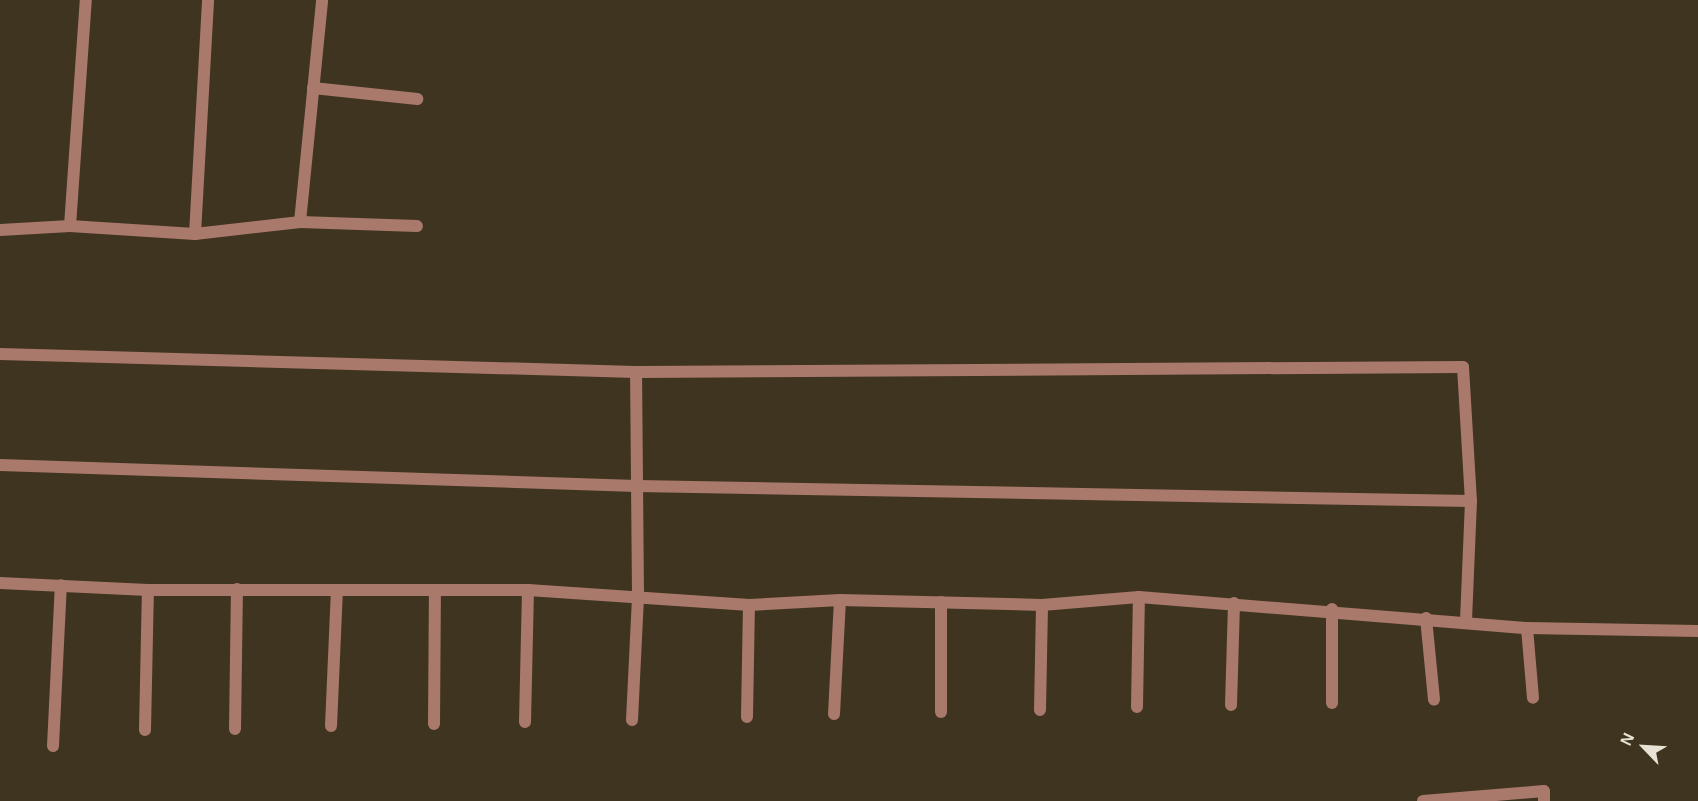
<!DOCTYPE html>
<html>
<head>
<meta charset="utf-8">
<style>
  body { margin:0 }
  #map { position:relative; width:1698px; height:801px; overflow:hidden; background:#3f341f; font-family:Arial,sans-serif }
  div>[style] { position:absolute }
  .service>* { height:12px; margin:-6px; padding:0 6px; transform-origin:6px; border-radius:6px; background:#a9796c }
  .minor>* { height:12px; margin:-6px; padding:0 6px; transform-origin:6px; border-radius:6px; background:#a9796c }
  span { translate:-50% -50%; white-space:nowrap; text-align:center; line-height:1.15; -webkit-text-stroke:6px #3f341f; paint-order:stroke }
  .north { position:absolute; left:1614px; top:717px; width:60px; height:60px; -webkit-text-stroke:4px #3f341f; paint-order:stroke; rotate:295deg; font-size:16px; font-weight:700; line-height:24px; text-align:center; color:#e8e2d5 }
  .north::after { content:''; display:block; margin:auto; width:21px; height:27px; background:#e8e2d5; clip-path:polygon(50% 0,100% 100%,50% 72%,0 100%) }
</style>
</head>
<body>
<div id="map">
  <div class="service">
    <div style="left:941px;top:602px;width:110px;rotate:90deg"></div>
    <div style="left:1332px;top:609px;width:94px;rotate:90deg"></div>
    <div style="left:1426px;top:618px;width:82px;rotate:84.4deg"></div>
    <div style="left:1527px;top:628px;width:70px;rotate:85.1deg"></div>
    <div style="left:1231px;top:705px;width:102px;rotate:-88.3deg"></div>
    <div style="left:1137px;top:707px;width:110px;rotate:-89deg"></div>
    <div style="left:1040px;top:710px;width:105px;rotate:-88.9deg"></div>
    <div style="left:834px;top:714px;width:114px;rotate:-87deg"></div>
    <div style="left:747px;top:717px;width:112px;rotate:-89deg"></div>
    <div style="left:525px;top:722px;width:132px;rotate:-88.7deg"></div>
    <div style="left:434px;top:724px;width:134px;rotate:-89.6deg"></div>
    <div style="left:331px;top:726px;width:135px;rotate:-87.5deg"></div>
    <div style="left:235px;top:729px;width:140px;rotate:-89.2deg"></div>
    <div style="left:145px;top:730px;width:140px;rotate:-88.8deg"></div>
    <div style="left:53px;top:746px;width:161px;rotate:-87.2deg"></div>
  </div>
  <div class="minor">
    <div style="left:313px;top:88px;width:105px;rotate:6deg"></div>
    <div style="left:300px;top:222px;width:223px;rotate:-84.3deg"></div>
    <div style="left:70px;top:226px;width:227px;rotate:-86deg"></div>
    <div style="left:0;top:230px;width:70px;rotate:-3.3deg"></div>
    <div style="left:70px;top:226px;width:125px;rotate:3.7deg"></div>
    <div style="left:195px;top:234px;width:106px;rotate:-6.5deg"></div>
    <div style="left:300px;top:222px;width:117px;rotate:2deg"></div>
    <div style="left:195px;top:234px;width:234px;rotate:-86.8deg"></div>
    <div style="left:0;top:354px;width:636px;rotate:1.62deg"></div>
    <div style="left:636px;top:372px;width:827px;rotate:-0.35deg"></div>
    <div style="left:1463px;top:367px;width:134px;rotate:86.6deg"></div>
    <div style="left:1471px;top:501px;width:121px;rotate:92.4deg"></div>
    <div style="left:0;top:465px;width:637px;rotate:1.89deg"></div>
    <div style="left:637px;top:486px;width:834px;rotate:1.03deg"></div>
    <div style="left:0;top:583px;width:148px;rotate:2.7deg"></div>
    <div style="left:148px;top:590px;width:380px"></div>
    <div style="left:528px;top:590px;width:222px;rotate:3.9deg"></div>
    <div style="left:749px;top:605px;width:91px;rotate:-3.1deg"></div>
    <div style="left:840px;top:600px;width:202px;rotate:1.4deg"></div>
    <div style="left:1042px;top:605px;width:97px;rotate:-4.7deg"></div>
    <div style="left:1139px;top:597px;width:389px;rotate:4.6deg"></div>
    <div style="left:1527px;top:628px;width:171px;rotate:1deg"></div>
    <div style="left:632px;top:720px;width:124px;rotate:-87.2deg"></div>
    <div style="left:638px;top:596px;width:224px;rotate:-90.5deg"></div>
    <div style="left:1423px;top:801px;width:121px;rotate:-4.7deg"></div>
    <div style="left:1544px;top:791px;width:10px;rotate:90deg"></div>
  </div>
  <div class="north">N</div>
</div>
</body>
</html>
